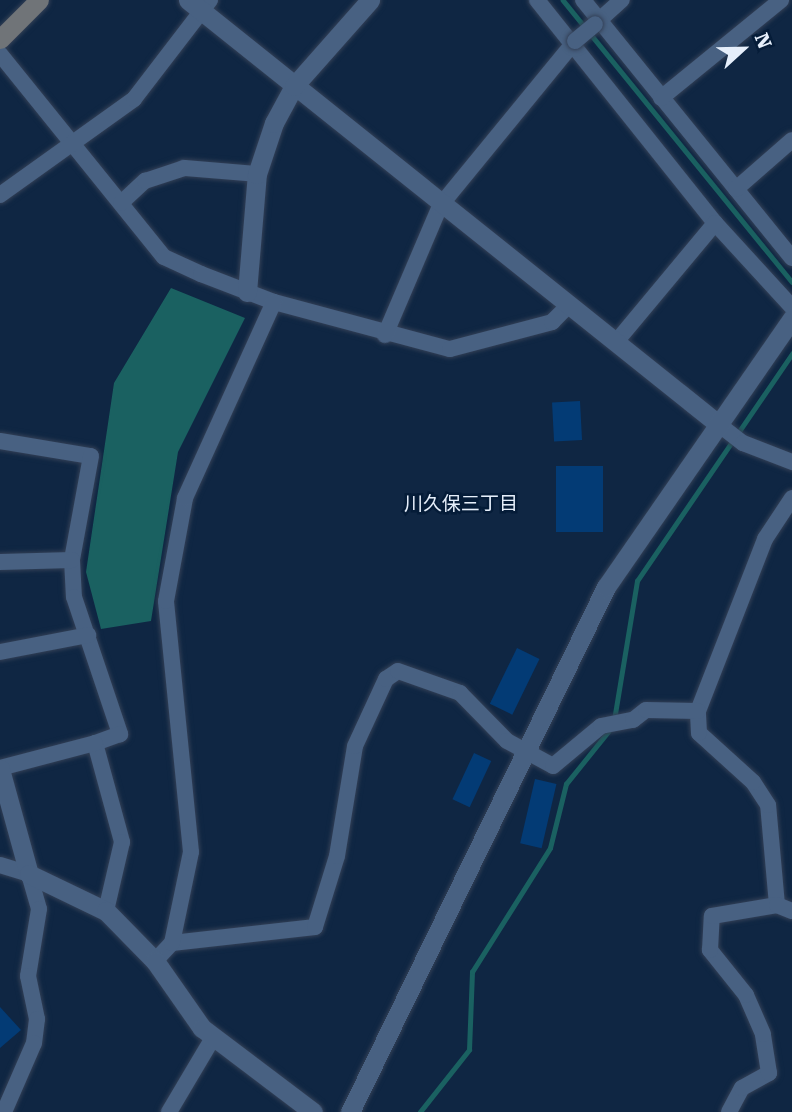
<!DOCTYPE html>
<html>
<head>
<meta charset="utf-8">
<style>
  body { margin:0 }
  #map { position:relative; width:792px; height:1112px; overflow:hidden; background:#0f2643; font-family:"Roboto Serif","Noto Sans JP",serif }
  div>[style] { position:absolute }
  .water>* { inset:0; background:#1a6161 }
  .stream>* { height:4.5px; margin:-2.25px; padding:0 2.25px; transform-origin:2.25px; border-radius:2.25px; background:#1a6161 }
  .building>* { inset:0; background:#033b75; transform-origin:0 0 }
  .roads { filter:drop-shadow(0 0 2px #334056) drop-shadow(0 0 2px #334056) }
  .minor>* { height:16px; margin:-8px; padding:0 8px; transform-origin:8px; border-radius:8px; background:#486182 }
  .tertiary>* { height:19px; margin:-9.5px; padding:0 9.5px; transform-origin:9.5px; border-radius:9.5px; background:#486182 }
  .secondary>* { height:19px; margin:-9.5px; padding:0 9.5px; transform-origin:9.5px; border-radius:9.5px; background:#707478 }
  .bridges { filter:drop-shadow(0 0 2px #334056) drop-shadow(0 0 2px #334056) }
  .minor-bridge>* { height:16px; margin:-8px; padding:0 8px; transform-origin:8px; border-radius:8px; background:#486182 }
  span { translate:-50% -50%; white-space:nowrap; text-align:center; line-height:1.15; -webkit-text-stroke:5px #051c38; paint-order:stroke }
  .neighbourhood-label { font-size:19px; color:#e6effb }
  .north { position:absolute; left:708px; top:14px; width:70px; height:70px; -webkit-text-stroke:5px #051c38; paint-order:stroke; rotate:68deg; font-size:19px; font-weight:700; line-height:28px; text-align:center; color:#e6effb }
  .north::after { content:''; display:block; margin:auto; width:24px; height:32px; background:#e6effb; clip-path:polygon(50% 0,100% 100%,50% 72%,0 100%) }
</style>
</head>
<body>
<div id="map">
  <div class="water">
    <div style="clip-path:polygon(171px 288px,245px 318px,178px 452px,151px 621px,101px 629px,86px 572px,114px 383px)"></div>
  </div>
  <div class="stream">
    <div style="left:563px;top:0;width:363px;rotate:50.9deg"></div>
    <div style="left:614px;top:720px;width:141px;rotate:-80.6deg"></div>
    <div style="left:637px;top:581px;width:275px;rotate:-55.7deg"></div>
    <div style="left:420px;top:1112px;width:79px;rotate:-51.7deg"></div>
    <div style="left:469px;top:1050px;width:78px;rotate:-87.8deg"></div>
    <div style="left:472px;top:972px;width:146px;rotate:-57.8deg"></div>
    <div style="left:550px;top:848px;width:66px;rotate:-76deg"></div>
    <div style="left:566px;top:784px;width:72px;rotate:-51.2deg"></div>
  </div>
  <div class="building">
    <div style="left:580px;top:401px;width:39px;height:28px;rotate:87deg"></div>
    <div style="left:556px;top:466px;width:47px;height:66px"></div>
    <div style="left:517px;top:648px;width:25px;height:62px;rotate:26deg"></div>
    <div style="left:474px;top:753px;width:19px;height:51px;rotate:25deg"></div>
    <div style="left:535px;top:779px;width:22px;height:66px;rotate:13deg"></div>
    <div style="clip-path:polygon(0 1007px,21px 1030px,0 1048px)"></div>
  </div>
  <div class="roads">
    <div class="minor">
      <div style="left:537px;top:0;width:285px;rotate:51.4deg"></div>
      <div style="left:715px;top:223px;width:114px;rotate:47.5deg"></div>
      <div style="left:583px;top:0;width:332px;rotate:51deg"></div>
      <div style="left:595px;top:24px;width:36px;rotate:-42deg"></div>
      <div style="left:0;top:54px;width:261px;rotate:51.1deg"></div>
      <div style="left:164px;top:257px;width:41px;rotate:24.7deg"></div>
      <div style="left:201px;top:274px;width:78px;rotate:21deg"></div>
      <div style="left:274px;top:302px;width:182px;rotate:15deg"></div>
      <div style="left:450px;top:349px;width:106px;rotate:-14.8deg"></div>
      <div style="left:552px;top:322px;width:20px;rotate:-45deg"></div>
      <div style="left:661px;top:98px;width:155px;rotate:-39.2deg"></div>
      <div style="left:736px;top:189px;width:74px;rotate:-41.2deg"></div>
      <div style="left:0;top:195px;width:165px;rotate:-35.6deg"></div>
      <div style="left:134px;top:99px;width:125px;rotate:-52.5deg"></div>
      <div style="left:121px;top:203px;width:33px;rotate:-43deg"></div>
      <div style="left:145px;top:181px;width:41px;rotate:-18.4deg"></div>
      <div style="left:184px;top:168px;width:73px;rotate:4.7deg"></div>
      <div style="left:385px;top:335px;width:140px;rotate:-66.9deg"></div>
      <div style="left:440px;top:206px;width:213px;rotate:-50.7deg"></div>
      <div style="left:616px;top:342px;width:155px;rotate:-50.2deg"></div>
      <div style="left:717px;top:423px;width:33px;rotate:38deg"></div>
      <div style="left:743px;top:443px;width:53px;rotate:21.2deg"></div>
      <div style="left:0;top:441px;width:92px;rotate:9.4deg"></div>
      <div style="left:91px;top:456px;width:106px;rotate:100.4deg"></div>
      <div style="left:72px;top:560px;width:37px;rotate:87deg"></div>
      <div style="left:74px;top:597px;width:145px;rotate:71.4deg"></div>
      <div style="left:120px;top:734px;width:27px;rotate:160deg"></div>
      <div style="left:95px;top:743px;width:103px;rotate:74.7deg"></div>
      <div style="left:122px;top:842px;width:71px;rotate:103.1deg"></div>
      <div style="left:0;top:562px;width:72px;rotate:-1.6deg"></div>
      <div style="left:0;top:652px;width:90px;rotate:-10.9deg"></div>
      <div style="left:0;top:768px;width:98px;rotate:-14.7deg"></div>
      <div style="left:0;top:865px;width:30px;rotate:17deg"></div>
      <div style="left:29px;top:874px;width:36px;rotate:74deg"></div>
      <div style="left:39px;top:909px;width:68px;rotate:99.3deg"></div>
      <div style="left:28px;top:976px;width:44px;rotate:78.2deg"></div>
      <div style="left:37px;top:1019px;width:24px;rotate:97deg"></div>
      <div style="left:34px;top:1043px;width:75px;rotate:113.5deg"></div>
      <div style="left:777px;top:905px;width:100px;rotate:-95.1deg"></div>
      <div style="left:768px;top:805px;width:27px;rotate:-123deg"></div>
      <div style="left:753px;top:782px;width:73px;rotate:-137.8deg"></div>
      <div style="left:699px;top:733px;width:22px;rotate:-93deg"></div>
      <div style="left:698px;top:711px;width:185px;rotate:-68.7deg"></div>
      <div style="left:765px;top:539px;width:49px;rotate:-56.6deg"></div>
      <div style="left:172px;top:943px;width:144px;rotate:-6.4deg"></div>
      <div style="left:315px;top:927px;width:74px;rotate:-72.8deg"></div>
      <div style="left:337px;top:856px;width:111px;rotate:-80.7deg"></div>
      <div style="left:355px;top:746px;width:74px;rotate:-65.2deg"></div>
      <div style="left:386px;top:679px;width:14px;rotate:-34deg"></div>
      <div style="left:398px;top:671px;width:66px;rotate:19.5deg"></div>
      <div style="left:460px;top:693px;width:67px;rotate:45.6deg"></div>
      <div style="left:507px;top:741px;width:52px;rotate:28.5deg"></div>
      <div style="left:553px;top:766px;width:62px;rotate:-39.8deg"></div>
      <div style="left:601px;top:726px;width:33px;rotate:-11deg"></div>
      <div style="left:633px;top:720px;width:16px;rotate:-38deg"></div>
      <div style="left:646px;top:710px;width:52px;rotate:1.1deg"></div>
      <div style="left:155px;top:961px;width:25px;rotate:-47deg"></div>
      <div style="left:172px;top:943px;width:93px;rotate:-78.2deg"></div>
      <div style="left:191px;top:852px;width:252px;rotate:-95.7deg"></div>
      <div style="left:166px;top:601px;width:105px;rotate:-79.5deg"></div>
      <div style="left:185px;top:498px;width:215px;rotate:-65.6deg"></div>
      <div style="left:169px;top:1112px;width:86px;rotate:-59.3deg"></div>
      <div style="left:729px;top:1112px;width:27px;rotate:-62deg"></div>
      <div style="left:742px;top:1088px;width:31px;rotate:-29deg"></div>
      <div style="left:769px;top:1073px;width:39px;rotate:-99deg"></div>
      <div style="left:763px;top:1034px;width:43px;rotate:-113.6deg"></div>
      <div style="left:746px;top:995px;width:58px;rotate:-128.7deg"></div>
      <div style="left:710px;top:950px;width:34px;rotate:-87deg"></div>
      <div style="left:712px;top:916px;width:66px;rotate:-9.6deg"></div>
      <div style="left:777px;top:905px;width:16px;rotate:22deg"></div>
    </div>
    <div class="tertiary">
      <div style="left:188px;top:0;width:677px;rotate:38.65deg"></div>
      <div style="left:247px;top:292px;width:118px;rotate:-85.2deg"></div>
      <div style="left:257px;top:174px;width:54px;rotate:-71.6deg"></div>
      <div style="left:274px;top:123px;width:42px;rotate:-61.6deg"></div>
      <div style="left:294px;top:86px;width:115px;rotate:-48.5deg"></div>
      <div style="left:0;top:769px;width:109px;rotate:74.6deg"></div>
      <div style="left:29px;top:874px;width:85px;rotate:25.7deg"></div>
      <div style="left:106px;top:911px;width:70px;rotate:45.6deg"></div>
      <div style="left:155px;top:961px;width:82px;rotate:55deg"></div>
      <div style="left:202px;top:1028px;width:139px;rotate:37.1deg"></div>
      <div style="left:350px;top:1112px;width:584px;rotate:-64.01deg"></div>
      <div style="left:606px;top:587px;width:327px;rotate:-55.3deg"></div>
    </div>
    <div class="secondary">
      <div style="left:0;top:39px;width:55px;rotate:-45deg"></div>
    </div>
  </div>
  <div class="bridges">
    <div class="minor-bridge">
      <div style="left:575px;top:41px;width:26px;rotate:-40deg"></div>
    </div>
  </div>
  <div class="neighbourhood-label">
    <span style="left:461px;top:504px">川久保三丁目</span>
  </div>
  <div class="north">N</div>
</div>
</body>
</html>
